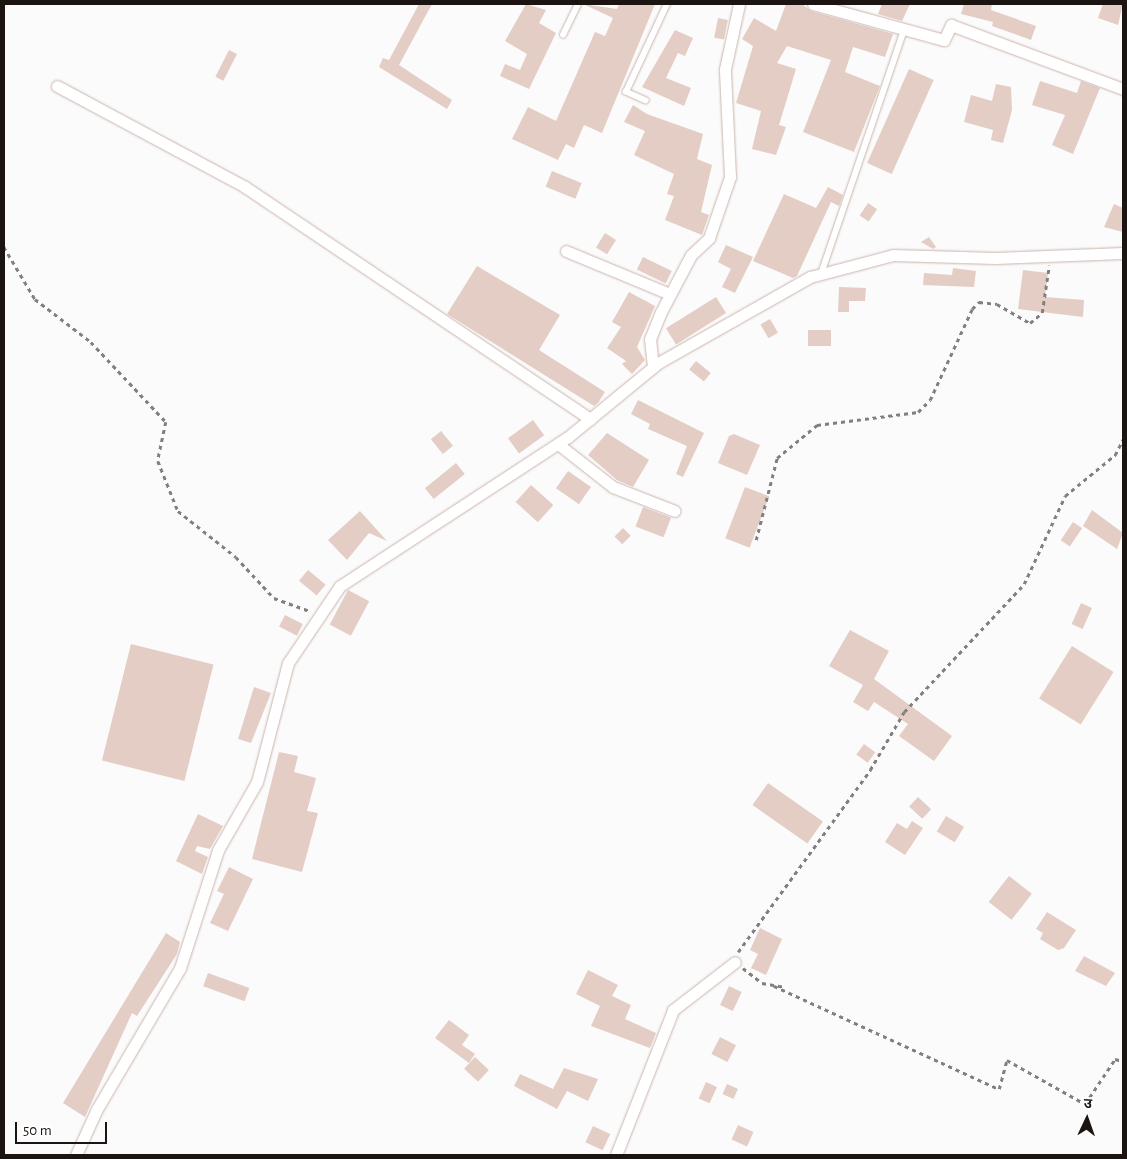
<!DOCTYPE html>
<html>
<head>
<meta charset="utf-8">
<style>
  body { margin:0 }
  #map { position:relative; width:1127px; height:1159px; overflow:hidden; background:#fbfbfb; font-family:"Alegreya Sans","Noto Sans Devanagari",sans-serif }
  div>[style] { position:absolute }
  .building>* { inset:0; background:#e4cdc5; transform-origin:0 0 }
  .path>* { height:2.5px; margin-top:-1.25px; transform-origin:0; background:repeating-linear-gradient(90deg,#837f7d 0 4px,transparent 0 8px) }
  .roads { filter:drop-shadow(0 0 1px #cab4ac) drop-shadow(0 0 1px #cab4ac) }
  .lane>* { height:5.5px; margin:-2.75px; padding:0 2.75px; transform-origin:2.75px; border-radius:2.75px; background:#fff }
  .street>* { height:11px; margin:-5.5px; padding:0 5.5px; transform-origin:5.5px; border-radius:5.5px; background:#fff }
  span { translate:-50% -50%; white-space:nowrap; text-align:center; line-height:1.15; -webkit-text-stroke:4.5px #fff; paint-order:stroke }
  .frame { position:absolute; inset:0; border:5px solid #1c1411; pointer-events:none }
  .north { position:absolute; left:1062px; top:1094px; width:50px; height:50px; -webkit-text-stroke:4px #fff; paint-order:stroke; rotate:3deg; font-size:14px; font-weight:700; line-height:20px; text-align:center; color:#1c1411 }
  .north::after { content:''; display:block; margin:auto; width:18px; height:22px; background:#1c1411; clip-path:polygon(50% 0,100% 100%,50% 72%,0 100%) }
  .scale { position:absolute; left:15px; top:1122px; width:92px; height:22px; box-sizing:border-box; border:2px solid #1c1411; border-top:0; padding-left:6px; font-size:15px; line-height:18px; white-space:nowrap; color:#1c1411; -webkit-text-stroke:4px #fff; paint-order:stroke }
</style>
</head>
<body>
<div id="map">
  <div class="building">
    <div style="clip-path:polygon(419px 4px,432px 4px,399px 65px,452px 100px,447px 109px,379px 67px,383px 58px,389px 60px)"></div>
    <div style="clip-path:polygon(526px 4px,546px 10px,539px 23px,556px 33px,529px 89px,500px 76px,505px 64px,520px 70px,527px 54px,505px 41px)"></div>
    <div style="clip-path:polygon(583px 4px,617px 9px,619px 4px,655px 4px,602px 133px,584px 125px,574px 148px,566px 144px,558px 160px,512px 139px,528px 107px,556px 121px,595px 32px,605px 36px,613px 18px)"></div>
    <div style="clip-path:polygon(786px 4px,802px 4px,811px 11px,893px 34px,885px 57px,853px 47px,845px 72px,880px 86px,854px 152px,803px 132px,831px 60px,787px 46px,777px 63px,796px 69px,779px 125px,786px 127px,776px 155px,752px 149px,761px 111px,736px 103px,753px 46px,742px 39px,754px 18px,776px 31px)"></div>
    <div style="clip-path:polygon(882px 4px,910px 4px,902px 21px,878px 14px)"></div>
    <div style="clip-path:polygon(964px 4px,992px 4px,991px 10px,1036px 26px,1031px 40px,992px 26px,993px 22px,961px 14px)"></div>
    <div style="clip-path:polygon(1103px 4px,1123px 4px,1118px 25px,1098px 18px)"></div>
    <div style="left:718px;top:18px;width:10px;height:20px;rotate:11deg"></div>
    <div style="clip-path:polygon(675px 30px,693px 38px,685px 56px,678px 53px,666px 78px,691px 88px,684px 106px,642px 87px)"></div>
    <div style="left:229px;top:50px;width:9px;height:30px;rotate:27deg"></div>
    <div style="left:909px;top:69px;width:27px;height:103px;rotate:24deg"></div>
    <div style="clip-path:polygon(1040px 81px,1077px 93px,1081px 81px,1100px 88px,1073px 154px,1052px 145px,1065px 115px,1032px 105px)"></div>
    <div style="clip-path:polygon(996px 84px,1011px 87px,1012px 110px,1003px 143px,991px 140px,993px 130px,964px 122px,971px 95px,992px 101px)"></div>
    <div style="clip-path:polygon(633px 105px,647px 114px,703px 134px,697px 159px,712px 165px,701px 212px,709px 215px,702px 235px,665px 220px,674px 196px,667px 194px,674px 174px,634px 155px,645px 131px,624px 122px)"></div>
    <div style="left:552px;top:171px;width:32px;height:17px;rotate:22deg"></div>
    <div style="clip-path:polygon(828px 187px,843px 195px,839px 206px,831px 202px,797px 276px,793px 278px,753px 261px,784px 194px,816px 208px)"></div>
    <div style="left:868px;top:203px;width:11px;height:15px;rotate:34deg"></div>
    <div style="clip-path:polygon(1114px 204px,1123px 208px,1123px 232px,1104px 227px)"></div>
    <div style="left:605px;top:233px;width:13px;height:17px;rotate:32deg"></div>
    <div style="clip-path:polygon(929px 237px,936px 247px,933px 249px,921px 242px)"></div>
    <div style="clip-path:polygon(726px 245px,753px 257px,735px 293px,722px 287px,731px 269px,718px 262px)"></div>
    <div style="left:643px;top:257px;width:32px;height:14px;rotate:26deg"></div>
    <div style="clip-path:polygon(477px 266px,560px 315px,539px 350px,605px 392px,598px 403px,594px 406px,447px 314px)"></div>
    <div style="clip-path:polygon(953px 268px,976px 271px,974px 287px,923px 285px,924px 273px,952px 275px)"></div>
    <div style="clip-path:polygon(1023px 270px,1048px 273px,1045px 297px,1084px 300px,1083px 317px,1018px 309px)"></div>
    <div style="clip-path:polygon(839px 287px,866px 288px,865px 301px,849px 301px,849px 312px,838px 312px)"></div>
    <div style="clip-path:polygon(629px 292px,655px 306px,637px 347px,645px 360px,632px 374px,622px 364px,626px 361px,607px 348px,621px 327px,612px 322px)"></div>
    <div style="left:716px;top:297px;width:19px;height:59px;rotate:58deg"></div>
    <div style="left:770px;top:319px;width:16px;height:11px;rotate:60deg"></div>
    <div style="left:808px;top:330px;width:23px;height:16px"></div>
    <div style="left:696px;top:361px;width:19px;height:11px;rotate:39deg"></div>
    <div style="clip-path:polygon(638px 400px,704px 433px,683px 477px,676px 474px,687px 446px,648px 429px,650px 424px,631px 414px)"></div>
    <div style="left:533px;top:420px;width:19px;height:31px;rotate:54deg"></div>
    <div style="left:441px;top:431px;width:19px;height:13px;rotate:51deg"></div>
    <div style="clip-path:polygon(607px 433px,649px 460px,633px 487px,617px 480px,588px 455px)"></div>
    <div style="clip-path:polygon(734px 434px,760px 445px,747px 475px,718px 463px,729px 436px)"></div>
    <div style="left:456px;top:463px;width:14px;height:40px;rotate:51deg"></div>
    <div style="left:568px;top:471px;width:28px;height:21px;rotate:35deg"></div>
    <div style="left:531px;top:485px;width:30px;height:23px;rotate:42deg"></div>
    <div style="left:745px;top:487px;width:26px;height:55px;rotate:21deg"></div>
    <div style="left:643px;top:507px;width:30px;height:21px;rotate:21deg"></div>
    <div style="clip-path:polygon(1092px 510px,1123px 533px,1117px 549px,1083px 526px)"></div>
    <div style="clip-path:polygon(360px 511px,387px 541px,369px 533px,347px 560px,328px 540px)"></div>
    <div style="left:1073px;top:522px;width:11px;height:22px;rotate:34deg"></div>
    <div style="left:623px;top:528px;width:11px;height:12px;rotate:45deg"></div>
    <div style="left:308px;top:570px;width:23px;height:14px;rotate:40deg"></div>
    <div style="left:348px;top:590px;width:24px;height:39px;rotate:28deg"></div>
    <div style="left:1081px;top:603px;width:12px;height:23px;rotate:24deg"></div>
    <div style="left:285px;top:615px;width:20px;height:13px;rotate:27deg"></div>
    <div style="clip-path:polygon(850px 630px,889px 651px,874px 679px,952px 736px,934px 761px,899px 736px,908px 724px,874px 702px,868px 711px,853px 702px,863px 685px,829px 666px)"></div>
    <div style="left:131px;top:644px;width:85px;height:120px;rotate:14deg"></div>
    <div style="left:1072px;top:646px;width:49px;height:62px;rotate:32deg"></div>
    <div style="clip-path:polygon(254px 687px,271px 693px,251px 743px,238px 739px)"></div>
    <div style="left:864px;top:744px;width:14px;height:13px;rotate:36deg"></div>
    <div style="clip-path:polygon(279px 752px,298px 756px,294px 772px,316px 778px,307px 811px,318px 813px,302px 872px,252px 859px)"></div>
    <div style="left:768px;top:783px;width:67px;height:27px;rotate:35deg"></div>
    <div style="left:918px;top:797px;width:18px;height:13px;rotate:43deg"></div>
    <div style="clip-path:polygon(198px 814px,223px 826px,210px 849px,197px 846px,195px 851px,208px 857px,202px 874px,176px 861px)"></div>
    <div style="left:946px;top:816px;width:21px;height:18px;rotate:31deg"></div>
    <div style="clip-path:polygon(912px 821px,923px 828px,905px 855px,885px 842px,897px 823px,907px 829px)"></div>
    <div style="clip-path:polygon(229px 867px,253px 879px,228px 931px,210px 923px,224px 894px,217px 891px)"></div>
    <div style="left:1009px;top:876px;width:29px;height:33px;rotate:38deg"></div>
    <div style="clip-path:polygon(1047px 912px,1076px 930px,1064px 948px,1058px 950px,1040px 939px,1043px 933px,1036px 929px)"></div>
    <div style="clip-path:polygon(760px 928px,782px 939px,766px 975px,751px 968px,758px 954px,750px 950px)"></div>
    <div style="clip-path:polygon(166px 933px,180px 942px,177px 954px,137px 1016px,132px 1013px,85px 1117px,63px 1103px)"></div>
    <div style="clip-path:polygon(1084px 956px,1115px 973px,1106px 986px,1075px 971px)"></div>
    <div style="clip-path:polygon(588px 970px,618px 985px,612px 996px,631px 1005px,625px 1019px,656px 1033px,650px 1048px,591px 1026px,600px 1006px,576px 994px)"></div>
    <div style="left:208px;top:973px;width:44px;height:14px;rotate:20deg"></div>
    <div style="left:729px;top:986px;width:14px;height:21px;rotate:25deg"></div>
    <div style="clip-path:polygon(449px 1020px,469px 1035px,462px 1045px,475px 1054px,469px 1063px,435px 1038px)"></div>
    <div style="left:720px;top:1037px;width:18px;height:19px;rotate:27deg"></div>
    <div style="left:475px;top:1057px;width:19px;height:16px;rotate:43deg"></div>
    <div style="clip-path:polygon(564px 1068px,598px 1079px,588px 1101px,567px 1091px,557px 1109px,514px 1086px,520px 1074px,553px 1089px)"></div>
    <div style="left:706px;top:1082px;width:12px;height:18px;rotate:24deg"></div>
    <div style="left:727px;top:1084px;width:12px;height:11px;rotate:24deg"></div>
    <div style="left:738px;top:1125px;width:17px;height:16px;rotate:24deg"></div>
    <div style="left:593px;top:1126px;width:19px;height:18px;rotate:25deg"></div>
  </div>
  <div class="path">
    <div style="left:4px;top:247px;width:61px;rotate:59.2deg"></div>
    <div style="left:35px;top:299px;width:71px;rotate:37.5deg"></div>
    <div style="left:91px;top:342px;width:110px;rotate:46.8deg"></div>
    <div style="left:166px;top:422px;width:40px;rotate:102deg"></div>
    <div style="left:158px;top:461px;width:54px;rotate:68.2deg"></div>
    <div style="left:178px;top:511px;width:74px;rotate:38.4deg"></div>
    <div style="left:236px;top:557px;width:56px;rotate:47.2deg"></div>
    <div style="left:274px;top:598px;width:38px;rotate:20deg"></div>
    <div style="left:756px;top:540px;width:85px;rotate:-75.6deg"></div>
    <div style="left:777px;top:458px;width:52px;rotate:-39.5deg"></div>
    <div style="left:817px;top:425px;width:102px;rotate:-7.3deg"></div>
    <div style="left:918px;top:412px;width:17px;rotate:-45deg"></div>
    <div style="left:930px;top:400px;width:100px;rotate:-65.2deg"></div>
    <div style="left:972px;top:309px;width:10px;rotate:-45deg"></div>
    <div style="left:979px;top:302px;width:18px;rotate:6deg"></div>
    <div style="left:997px;top:304px;width:38px;rotate:30deg"></div>
    <div style="left:1030px;top:323px;width:16px;rotate:-40deg"></div>
    <div style="left:1042px;top:313px;width:48px;rotate:-81.5deg"></div>
    <div style="left:738px;top:952px;width:225px;rotate:-54deg"></div>
    <div style="left:870px;top:770px;width:67px;rotate:-59.6deg"></div>
    <div style="left:904px;top:712px;width:175px;rotate:-46.8deg"></div>
    <div style="left:1024px;top:584px;width:97px;rotate:-65deg"></div>
    <div style="left:1065px;top:496px;width:65px;rotate:-39.4deg"></div>
    <div style="left:1115px;top:455px;width:18px;rotate:-63deg"></div>
    <div style="left:743px;top:968px;width:24px;rotate:38deg"></div>
    <div style="left:762px;top:983px;width:22px;rotate:10deg"></div>
    <div style="left:774px;top:986px;width:247px;rotate:24.6deg"></div>
    <div style="left:999px;top:1089px;width:30px;rotate:-75deg"></div>
    <div style="left:1007px;top:1060px;width:90px;rotate:29.4deg"></div>
    <div style="left:1085px;top:1104px;width:54px;rotate:-56.3deg"></div>
    <div style="left:1115px;top:1059px;width:8px;rotate:14deg"></div>
  </div>
  <div class="roads">
    <div class="lane">
      <div style="left:563px;top:35px;width:34px;rotate:-64deg"></div>
      <div style="left:646px;top:101px;width:22px;rotate:-156deg"></div>
      <div style="left:626px;top:92px;width:97px;rotate:-65deg"></div>
      <div style="left:821px;top:274px;width:258px;rotate:-71.2deg"></div>
    </div>
    <div class="street">
      <div style="left:813px;top:4px;width:136px;rotate:15.4deg"></div>
      <div style="left:944px;top:40px;width:17px;rotate:-65deg"></div>
      <div style="left:951px;top:25px;width:184px;rotate:20.4deg"></div>
      <div style="left:57px;top:86px;width:213px;rotate:28.2deg"></div>
      <div style="left:245px;top:187px;width:416px;rotate:33.9deg"></div>
      <div style="left:566px;top:251px;width:113px;rotate:22.5deg"></div>
      <div style="left:653px;top:367px;width:28px;rotate:-96deg"></div>
      <div style="left:650px;top:339px;width:29px;rotate:-68deg"></div>
      <div style="left:661px;top:312px;width:64px;rotate:-62.2deg"></div>
      <div style="left:691px;top:255px;width:25px;rotate:-43deg"></div>
      <div style="left:709px;top:238px;width:65px;rotate:-71deg"></div>
      <div style="left:730px;top:177px;width:108px;rotate:-92.7deg"></div>
      <div style="left:725px;top:69px;width:66px;rotate:-77.8deg"></div>
      <div style="left:558px;top:444px;width:70px;rotate:38deg"></div>
      <div style="left:613px;top:487px;width:66px;rotate:21.2deg"></div>
      <div style="left:76px;top:1155px;width:51px;rotate:-65.5deg"></div>
      <div style="left:97px;top:1109px;width:164px;rotate:-59.5deg"></div>
      <div style="left:180px;top:968px;width:124px;rotate:-72.1deg"></div>
      <div style="left:218px;top:850px;width:78px;rotate:-60.2deg"></div>
      <div style="left:257px;top:782px;width:123px;rotate:-75.4deg"></div>
      <div style="left:288px;top:663px;width:93px;rotate:-56deg"></div>
      <div style="left:340px;top:586px;width:272px;rotate:-33.2deg"></div>
      <div style="left:568px;top:437px;width:117px;rotate:-39.4deg"></div>
      <div style="left:658px;top:363px;width:175px;rotate:-29.5deg"></div>
      <div style="left:810px;top:277px;width:86px;rotate:-14.8deg"></div>
      <div style="left:893px;top:255px;width:102px;rotate:1.7deg"></div>
      <div style="left:995px;top:258px;width:128px;rotate:-2.2deg"></div>
      <div style="left:616px;top:1155px;width:156px;rotate:-68.5deg"></div>
      <div style="left:673px;top:1010px;width:78px;rotate:-37.7deg"></div>
    </div>
  </div>
  <div class="frame"></div>
  <div class="north">उ</div>
  <div class="scale">50 m</div>
</div>
</body>
</html>
